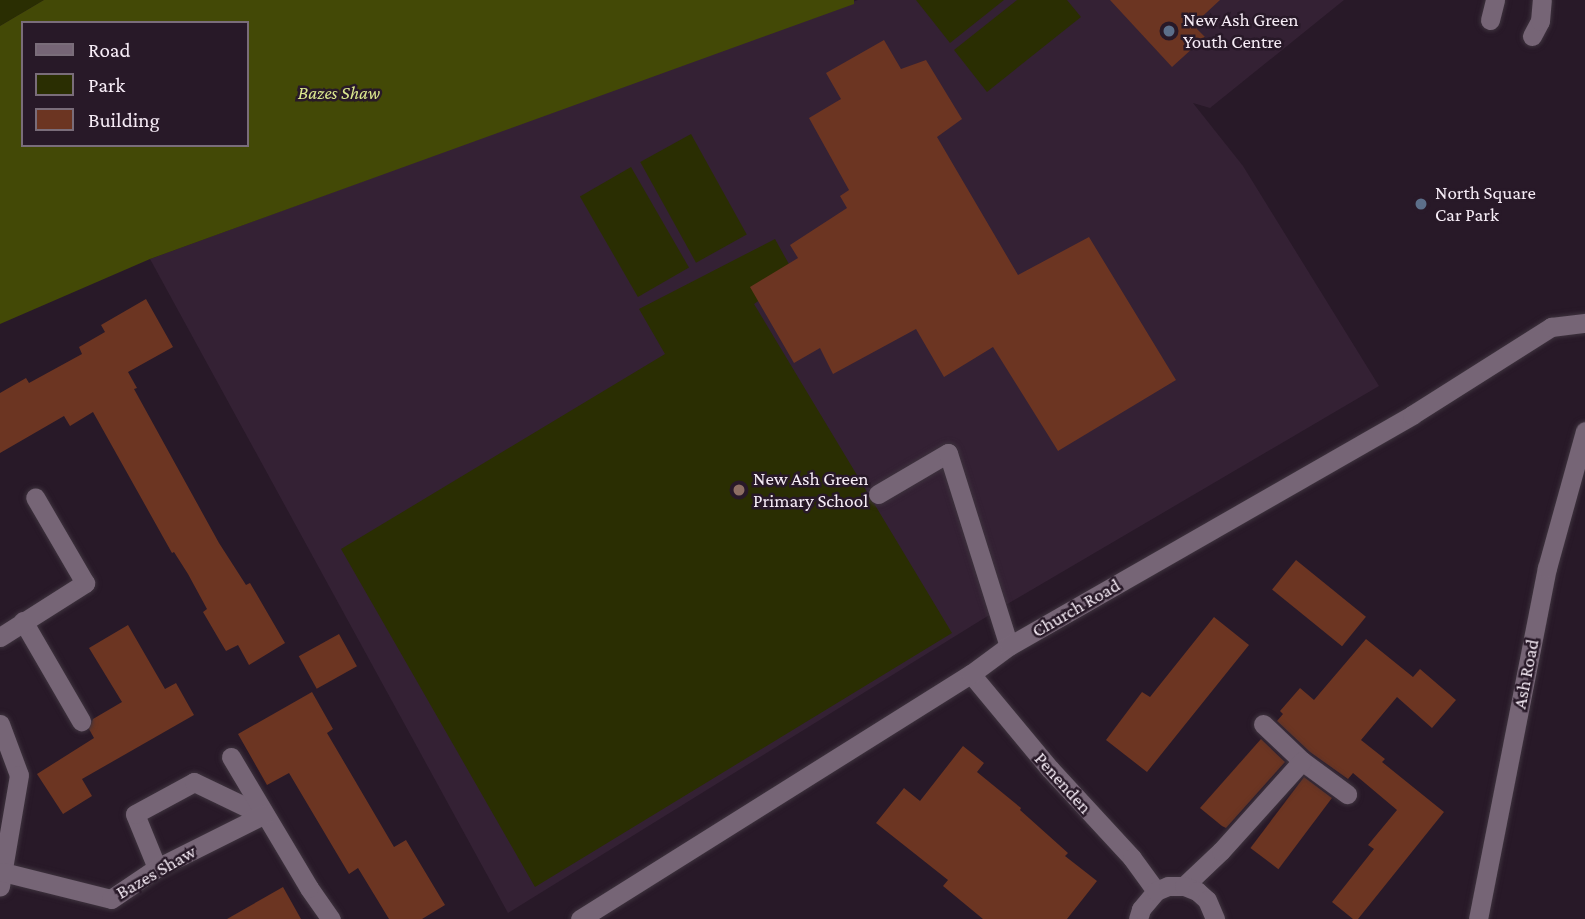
<!DOCTYPE html>
<html>
<head>
<meta charset="utf-8">
<style>
  body { margin:0 }
  #map { position:relative; width:1585px; height:919px; overflow:hidden; background:#281928; font-family:"Crimson Pro",serif }
  div>[style] { position:absolute }
  .built>* { inset:0; background:#342134 }
  .green>* { inset:0; background:#2a2e02; transform-origin:0 0 }
  .forest>* { inset:0; background:#434906 }
  .building>* { inset:0; background:#6c3522; transform-origin:0 0 }
  .roads { filter:drop-shadow(0 0 2px #3e333e) drop-shadow(0 0 2px #3e333e) }
  .service>* { height:19px; margin:-9.5px; padding:0 9.5px; transform-origin:9.5px; border-radius:9.5px; background:#766576 }
  .minor>* { height:19px; margin:-9.5px; padding:0 9.5px; transform-origin:9.5px; border-radius:9.5px; background:#766576 }
  .tertiary>* { height:19px; margin:-9.5px; padding:0 9.5px; transform-origin:9.5px; border-radius:9.5px; background:#766576 }
  .dots>* { width:19px; height:19px; translate:-50% -50%; box-sizing:border-box; border:4px solid #281928; border-radius:50% }
  span { translate:-50% -50%; white-space:nowrap; text-align:center; line-height:1.15; -webkit-text-stroke:5px #281928; paint-order:stroke }
  .poi-label { font-size:19px; color:#f6ecf6 }
  .left { translate:0 -50%; text-align:left }
  .park-label { font-size:19px; color:#dce98f; font-style:italic }
  .street-label { font-size:19px; color:#f6ecf6 }
  .legend { position:absolute; left:21px; top:21px; width:228px; height:126px; box-sizing:border-box; background:#281928; border:2px solid #7a6d7a; margin:0; padding:9px 12px; list-style:none; font-size:21px; color:#f6ecf6 }
  .legend li { display:flex; align-items:center; gap:14px; height:35px }
  .legend b { width:35px; border:2px solid #7a6d7a }
</style>
</head>
<body>
<div id="map">
  <div class="built">
    <div style="clip-path:polygon(858px 0,1344px 0,1210px 108px,1193px 103px,1243px 166px,1379px 386px,999px 609px,508px 913px,150px 259px)"></div>
  </div>
  <div class="green">
    <div style="clip-path:polygon(0 0,44px 0,0 26px)"></div>
    <div style="clip-path:polygon(916px 0,1004px 0,950px 43px)"></div>
    <div style="clip-path:polygon(1017px 0,1067px 0,1081px 17px,987px 92px,954px 50px)"></div>
    <div style="left:691px;top:134px;width:115px;height:58px;rotate:61deg"></div>
    <div style="left:631px;top:167px;width:116px;height:59px;rotate:60deg"></div>
    <div style="clip-path:polygon(775px 239px,795px 275px,754px 304px,952px 633px,535px 887px,341px 549px,665px 354px,639px 309px)"></div>
  </div>
  <div class="forest">
    <div style="clip-path:polygon(evenodd,44px 0,854px 0,854px 4px,150px 259px,0 324px,0 26px,44px 0,23px 23px,247px 23px,247px 145px,23px 145px,23px 23px)"></div>
  </div>
  <div class="building">
    <div style="clip-path:polygon(1110px 0,1220px 0,1193px 25px,1205px 37px,1172px 67px)"></div>
    <div style="clip-path:polygon(884px 40px,901px 69px,926px 60px,962px 119px,937px 137px,1018px 275px,1089px 237px,1176px 380px,1058px 451px,993px 347px,944px 377px,916px 329px,833px 374px,820px 348px,794px 363px,750px 287px,798px 258px,790px 245px,847px 208px,840px 196px,849px 190px,809px 118px,841px 99px,826px 73px)"></div>
    <div style="clip-path:polygon(146px 299px,173px 347px,128px 372px,137px 388px,134px 389px,219px 543px,246px 585px,250px 583px,285px 643px,249px 665px,238px 645px,226px 651px,220px 641px,203px 612px,207px 609px,188px 574px,174px 552px,172px 553px,93px 412px,70px 426px,64px 416px,0 453px,0 393px,26px 378px,29px 383px,82px 354px,79px 347px,105px 332px,101px 325px)"></div>
    <div style="left:1296px;top:560px;width:90px;height:38px;rotate:39deg"></div>
    <div style="clip-path:polygon(1214px 617px,1249px 645px,1147px 772px,1106px 740px,1142px 692px,1150px 697px)"></div>
    <div style="clip-path:polygon(128px 625px,165px 689px,176px 683px,194px 715px,82px 779px,92px 796px,63px 814px,37px 774px,94px 738px,89px 729px,93px 719px,122px 702px,89px 648px)"></div>
    <div style="left:339px;top:634px;width:37px;height:46px;rotate:61deg"></div>
    <div style="clip-path:polygon(1366px 639px,1413px 677px,1420px 669px,1456px 700px,1432px 728px,1397px 697px,1361px 740px,1385px 759px,1382px 762px,1444px 812px,1358px 919px,1353px 919px,1332px 902px,1374px 849px,1368px 845px,1397px 810px,1353px 773px,1348px 779px,1310px 752px,1277px 721px,1283px 714px,1280px 711px,1300px 688px,1314px 700px)"></div>
    <div style="clip-path:polygon(312px 692px,333px 729px,327px 733px,394px 847px,406px 840px,445px 905px,422px 919px,389px 919px,358px 868px,349px 874px,289px 773px,267px 785px,238px 734px)"></div>
    <div style="clip-path:polygon(1261px 739px,1285px 762px,1226px 828px,1222px 826px,1200px 808px)"></div>
    <div style="clip-path:polygon(963px 746px,984px 763px,977px 772px,1021px 808px,1020px 810px,1068px 853px,1065px 856px,1097px 881px,1067px 919px,983px 919px,943px 886px,948px 880px,876px 823px,904px 788px,920px 801px)"></div>
    <div style="left:1304px;top:777px;width:35px;height:89px;rotate:37deg"></div>
    <div style="clip-path:polygon(283px 887px,301px 919px,227px 919px)"></div>
  </div>
  <div class="roads">
    <div class="service">
      <div style="left:1490px;top:20px;width:21px;rotate:-76deg"></div>
      <div style="left:1532px;top:36px;width:17px;rotate:-62deg"></div>
      <div style="left:1540px;top:21px;width:21px;rotate:-85deg"></div>
      <div style="left:878px;top:494px;width:81px;rotate:-30.4deg"></div>
      <div style="left:948px;top:453px;width:202px;rotate:72.5deg"></div>
      <div style="left:23px;top:621px;width:116px;rotate:59.9deg"></div>
      <div style="left:0;top:637px;width:101px;rotate:-32.4deg"></div>
      <div style="left:85px;top:583px;width:99px;rotate:-120.2deg"></div>
      <div style="left:1263px;top:724px;width:54px;rotate:43.5deg"></div>
      <div style="left:1302px;top:761px;width:56px;rotate:36.3deg"></div>
      <div style="left:157px;top:868px;width:58px;rotate:-112.2deg"></div>
      <div style="left:135px;top:814px;width:67px;rotate:-28.5deg"></div>
      <div style="left:194px;top:782px;width:76px;rotate:25.6deg"></div>
      <div style="left:1184px;top:886px;width:51px;rotate:-43.4deg"></div>
      <div style="left:1221px;top:851px;width:121px;rotate:-48deg"></div>
      <div style="left:309px;top:888px;width:38px;rotate:55deg"></div>
    </div>
    <div class="minor">
      <div style="left:971px;top:674px;width:124px;rotate:50.3deg"></div>
      <div style="left:1050px;top:769px;width:121px;rotate:47.3deg"></div>
      <div style="left:1132px;top:858px;width:41px;rotate:54deg"></div>
      <div style="left:0;top:724px;width:54px;rotate:69.6deg"></div>
      <div style="left:19px;top:775px;width:113px;rotate:99.7deg"></div>
      <div style="left:231px;top:757px;width:152px;rotate:59.2deg"></div>
      <div style="left:3px;top:872px;width:111px;rotate:14deg"></div>
      <div style="left:111px;top:899px;width:55px;rotate:-34deg"></div>
      <div style="left:157px;top:868px;width:119px;rotate:-26.6deg"></div>
      <div style="left:580px;top:919px;width:461px;rotate:-32.1deg"></div>
      <div style="left:971px;top:674px;width:47px;rotate:-36.4deg"></div>
      <div style="left:1009px;top:646px;width:465px;rotate:-29.8deg"></div>
      <div style="left:1412px;top:415px;width:165px;rotate:-32.3deg"></div>
      <div style="left:1551px;top:327px;width:34px;rotate:-7deg"></div>
      <div style="left:1138px;top:919px;width:10px;rotate:-73deg"></div>
      <div style="left:1141px;top:909px;width:23px;rotate:-50deg"></div>
      <div style="left:1156px;top:891px;width:13px;rotate:-23deg"></div>
      <div style="left:1168px;top:886px;width:16px"></div>
      <div style="left:1184px;top:886px;width:14px;rotate:21deg"></div>
      <div style="left:1197px;top:891px;width:13px;rotate:42deg"></div>
      <div style="left:1207px;top:900px;width:21px;rotate:67deg"></div>
    </div>
    <div class="tertiary">
      <div style="left:1478px;top:919px;width:358px;rotate:-78.9deg"></div>
      <div style="left:1547px;top:568px;width:142px;rotate:-74.5deg"></div>
    </div>
  </div>
  <div class="dots">
    <div style="left:1169px;top:31px;background:#5c6f8a"></div>
    <div style="left:1421px;top:204px;background:#5c6f8a"></div>
    <div style="left:739px;top:490px;background:#8d6e63"></div>
  </div>
  <div class="poi-label">
    <span class="left" style="left:1183px;top:31px">New Ash Green<br>Youth Centre</span>
    <span class="left" style="left:1435px;top:204px">North Square<br>Car Park</span>
    <span class="left" style="left:753px;top:490px">New Ash Green<br>Primary School</span>
  </div>
  <div class="park-label">
    <span style="left:339px;top:93px">Bazes Shaw</span>
  </div>
  <div class="street-label">
    <span style="left:1076px;top:608px;rotate:-30deg">Church Road</span>
    <span style="left:1526px;top:674px;rotate:-79deg">Ash Road</span>
    <span style="left:1063px;top:783px;rotate:48deg">Penenden</span>
    <span style="left:156px;top:872px;rotate:-30deg">Bazes Shaw</span>
  </div>
  <ul class="legend">
  <li><b style="height:9px;background:#766576"></b>Road</li>
  <li><b style="height:19px;background:#2a2e02"></b>Park</li>
  <li><b style="height:19px;background:#6c3522"></b>Building</li>
  </ul>
</div>
</body>
</html>
